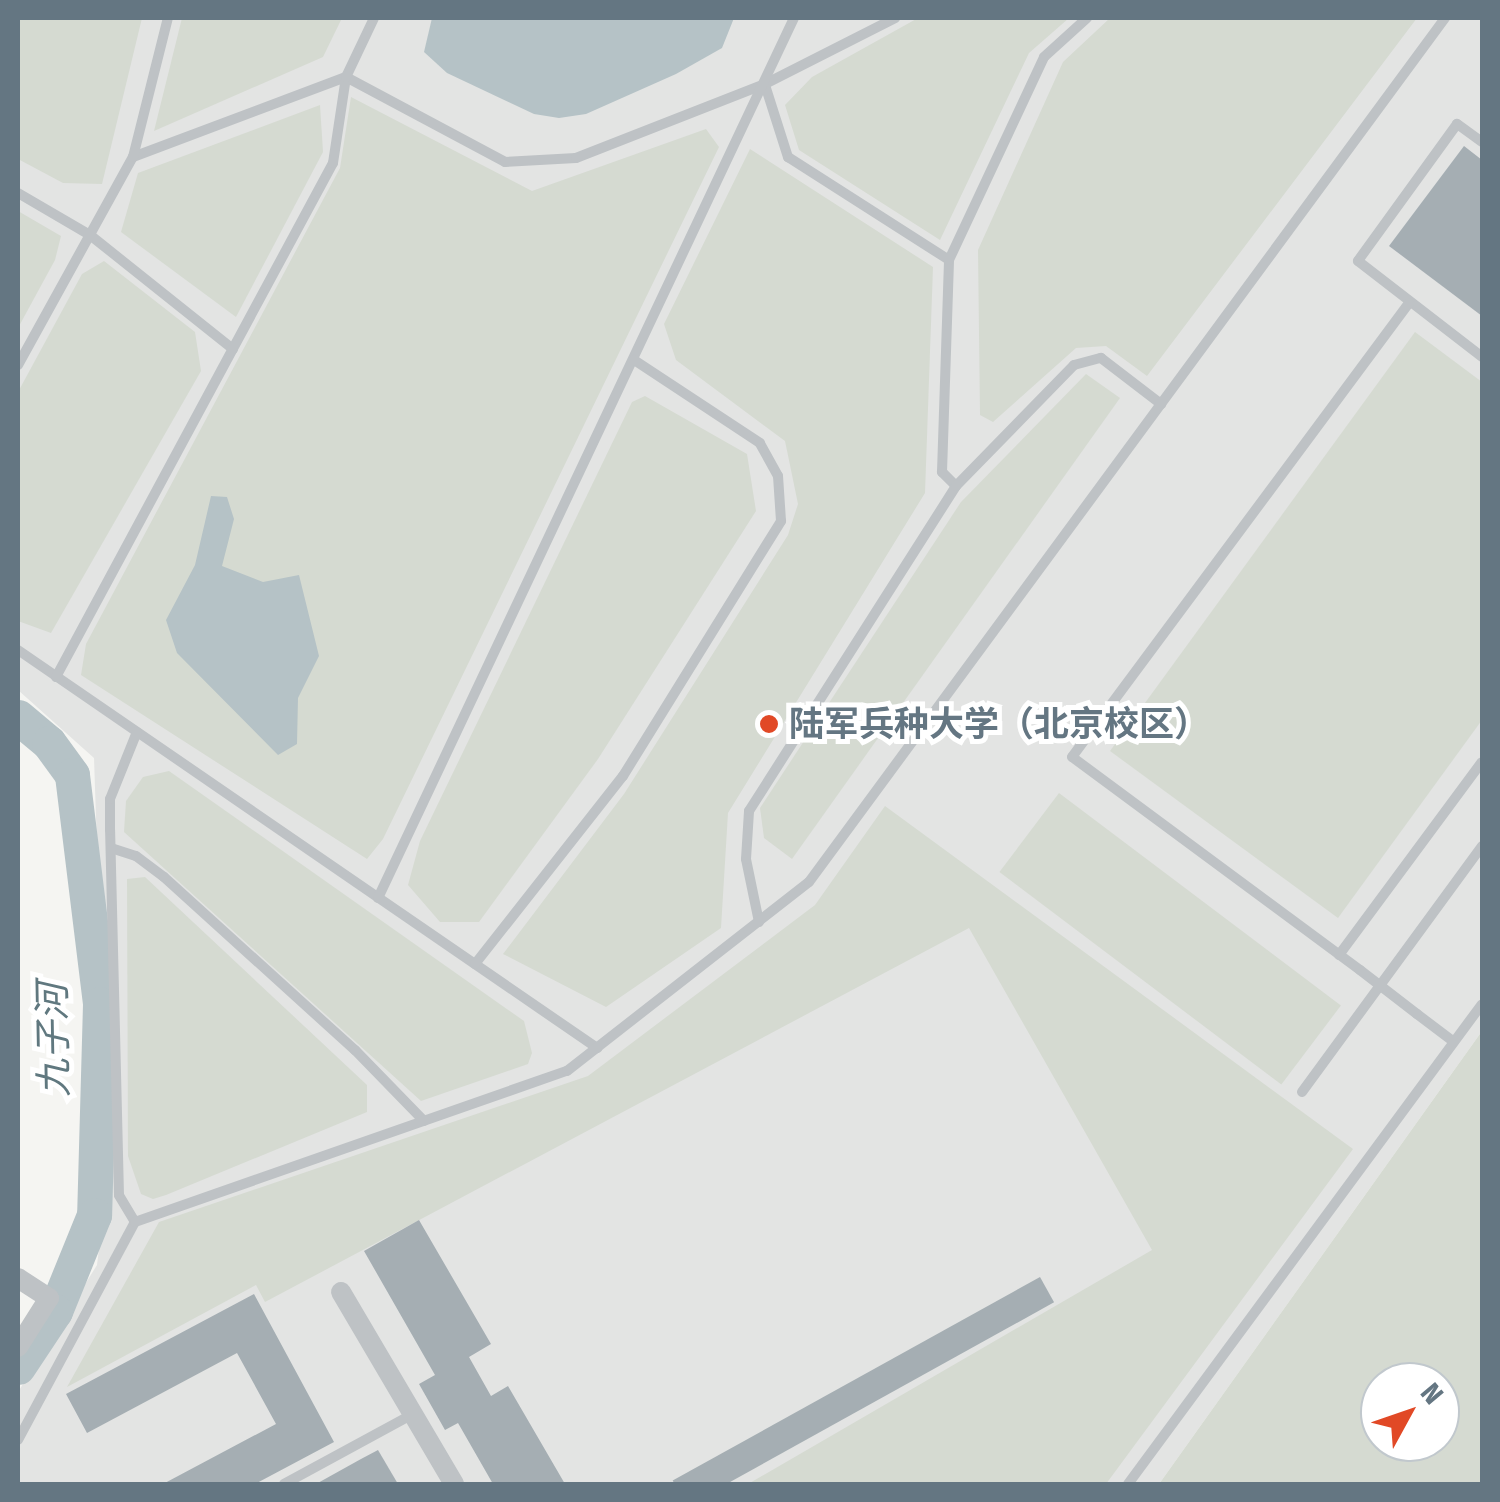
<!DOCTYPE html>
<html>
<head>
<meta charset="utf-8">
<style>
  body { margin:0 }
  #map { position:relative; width:1500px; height:1502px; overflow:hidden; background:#f5f5f2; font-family:"Fira Sans Condensed","Noto Sans SC",sans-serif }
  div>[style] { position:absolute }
  .built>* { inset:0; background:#e3e4e3 }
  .green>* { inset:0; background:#d5dad1; transform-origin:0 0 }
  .water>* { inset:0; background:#b5c2c6 }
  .river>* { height:35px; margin:-17.5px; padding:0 17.5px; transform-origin:17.5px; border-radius:17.5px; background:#b5c2c6 }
  .building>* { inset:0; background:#a5aeb3; transform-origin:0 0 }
  .lane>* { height:10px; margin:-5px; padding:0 5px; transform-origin:5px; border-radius:5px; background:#bec2c5 }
  .street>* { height:20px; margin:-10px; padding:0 10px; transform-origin:10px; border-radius:10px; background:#bec2c5 }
  .lane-bridge>* { height:10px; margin:-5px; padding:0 5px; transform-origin:5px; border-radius:5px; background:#bec2c5 }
  .dots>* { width:28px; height:28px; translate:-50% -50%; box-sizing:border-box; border:5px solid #fff; border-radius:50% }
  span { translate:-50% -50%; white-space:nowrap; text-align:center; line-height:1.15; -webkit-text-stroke:10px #fff; paint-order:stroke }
  .poi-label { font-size:35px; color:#647682; font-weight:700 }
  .left { translate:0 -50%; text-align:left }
  .water-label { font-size:38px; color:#60787f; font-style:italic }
  .frame { position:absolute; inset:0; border:20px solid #647682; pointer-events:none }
  .north { position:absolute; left:1360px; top:1362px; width:100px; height:100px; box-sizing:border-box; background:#fff; border:2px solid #c1c8cd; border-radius:50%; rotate:50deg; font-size:28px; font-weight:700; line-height:40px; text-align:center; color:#647682 }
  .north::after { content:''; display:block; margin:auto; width:35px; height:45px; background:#e14926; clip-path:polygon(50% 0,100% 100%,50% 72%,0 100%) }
</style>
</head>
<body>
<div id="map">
  <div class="built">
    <div style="clip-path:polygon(18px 18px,1482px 18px,1482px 1031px,1159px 1484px,18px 1484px,18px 1392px,97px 1265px,108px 1175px,94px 758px,18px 690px)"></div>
  </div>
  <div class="green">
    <div style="clip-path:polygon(18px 18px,142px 18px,102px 184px,63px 183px,18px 159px)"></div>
    <div style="clip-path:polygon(182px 18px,342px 18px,323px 57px,154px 131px)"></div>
    <div style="clip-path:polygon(918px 18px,1069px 18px,1029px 53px,940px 240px,799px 150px,785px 105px,812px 77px)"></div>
    <div style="clip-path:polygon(1110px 18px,1417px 18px,1147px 376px,1106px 346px,1076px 348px,993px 422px,980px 415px,978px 250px,1063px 62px)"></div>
    <div style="clip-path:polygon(351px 97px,532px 191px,706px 129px,719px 147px,383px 839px,367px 859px,81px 675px,86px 644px,340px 168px)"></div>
    <div style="clip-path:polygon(320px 105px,323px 152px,236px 317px,121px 232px,138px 173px)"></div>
    <div style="clip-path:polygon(750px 149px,933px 267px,925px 493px,728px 813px,721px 928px,606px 1007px,503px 954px,624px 794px,788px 535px,798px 504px,785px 441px,676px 360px,664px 324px)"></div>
    <div style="clip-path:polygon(18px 211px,61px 236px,55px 260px,18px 328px)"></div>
    <div style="clip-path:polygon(104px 261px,195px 332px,201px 371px,51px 633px,18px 621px,18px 392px,82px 274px)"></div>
    <div style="clip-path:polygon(1415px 332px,1482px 382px,1482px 720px,1338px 918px,1110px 751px)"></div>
    <div style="clip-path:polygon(1086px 374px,1120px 398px,792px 859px,764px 838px,760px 808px,961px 502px)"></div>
    <div style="clip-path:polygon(645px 396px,747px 454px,756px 511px,598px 759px,479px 922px,440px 922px,408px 885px,420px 841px,632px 402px)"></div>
    <div style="clip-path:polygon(169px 771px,524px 1021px,532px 1053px,528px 1064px,421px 1101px,124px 832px,126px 801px,143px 777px)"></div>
    <div style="left:1059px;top:793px;width:353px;height:99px;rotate:37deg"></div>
    <div style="clip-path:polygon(885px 806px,1353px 1149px,1106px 1484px,748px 1484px,1152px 1250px,969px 928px,265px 1302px,256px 1285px,67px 1387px,159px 1222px,588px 1076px,815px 905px)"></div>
    <div style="clip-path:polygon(145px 877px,367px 1085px,367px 1112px,166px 1195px,153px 1199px,141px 1194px,128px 1156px,127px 879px)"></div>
    <div style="clip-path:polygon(evenodd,1482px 1031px,1482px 1484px,1159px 1484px,1482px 1031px,1380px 1382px,1440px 1382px,1440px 1442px,1380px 1442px,1380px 1382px)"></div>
  </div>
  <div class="water">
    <div style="clip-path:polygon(432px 18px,734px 18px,722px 48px,676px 74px,586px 114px,559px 118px,534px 114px,447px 73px,424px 52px)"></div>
    <div style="clip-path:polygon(211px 496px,227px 497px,234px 519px,222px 566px,263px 582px,299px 575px,319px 656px,298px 698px,297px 744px,278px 755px,177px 653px,166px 620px,195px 565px)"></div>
  </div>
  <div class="river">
    <div style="left:18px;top:717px;width:40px;rotate:40deg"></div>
    <div style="left:49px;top:743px;width:39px;rotate:54deg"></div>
    <div style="left:72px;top:775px;width:231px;rotate:83deg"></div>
    <div style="left:100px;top:1004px;width:211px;rotate:91.6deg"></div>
    <div style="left:94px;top:1215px;width:104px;rotate:112.1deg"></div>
    <div style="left:55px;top:1311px;width:67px;rotate:123.5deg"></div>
  </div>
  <div class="building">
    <div style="clip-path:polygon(1464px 146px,1482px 160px,1482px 316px,1389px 246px)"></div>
    <div style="clip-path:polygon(419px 1220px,491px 1344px,469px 1357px,491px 1396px,508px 1386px,565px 1484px,493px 1484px,458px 1423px,445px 1430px,419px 1384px,435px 1375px,364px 1251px)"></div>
    <div style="left:1040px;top:1277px;width:29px;height:420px;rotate:61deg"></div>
    <div style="clip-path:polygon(254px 1294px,334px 1442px,255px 1484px,163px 1484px,276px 1424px,237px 1353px,87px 1433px,66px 1394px)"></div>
    <div style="clip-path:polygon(378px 1450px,398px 1484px,316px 1484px,361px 1459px)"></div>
  </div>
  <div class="lane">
    <div style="left:765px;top:85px;width:76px;rotate:72.3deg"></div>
    <div style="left:788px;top:157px;width:191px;rotate:32.6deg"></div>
    <div style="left:1482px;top:142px;width:31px;rotate:-144deg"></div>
    <div style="left:1457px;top:124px;width:169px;rotate:125.9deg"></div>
    <div style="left:1358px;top:261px;width:157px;rotate:37.7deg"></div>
    <div style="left:133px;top:157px;width:228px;rotate:-20.6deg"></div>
    <div style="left:346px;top:77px;width:180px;rotate:28.1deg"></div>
    <div style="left:505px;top:162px;width:71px;rotate:-3.2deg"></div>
    <div style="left:576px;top:158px;width:203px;rotate:-21.4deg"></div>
    <div style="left:765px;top:84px;width:146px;rotate:-26.9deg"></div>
    <div style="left:18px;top:193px;width:83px;rotate:30.3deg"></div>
    <div style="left:90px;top:235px;width:183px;rotate:38.6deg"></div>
    <div style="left:18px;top:365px;width:238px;rotate:-61.1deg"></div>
    <div style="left:133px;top:157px;width:143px;rotate:-75.9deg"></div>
    <div style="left:956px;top:486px;width:20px;rotate:-135deg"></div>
    <div style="left:942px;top:472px;width:212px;rotate:-88.1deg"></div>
    <div style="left:949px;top:260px;width:224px;rotate:-64.9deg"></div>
    <div style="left:1044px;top:57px;width:58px;rotate:-42.2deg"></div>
    <div style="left:18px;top:650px;width:703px;rotate:34.5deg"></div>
    <div style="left:56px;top:677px;width:584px;rotate:-61.68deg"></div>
    <div style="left:333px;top:163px;width:87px;rotate:-81.4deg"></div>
    <div style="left:346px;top:77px;width:65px;rotate:-64.6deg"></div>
    <div style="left:111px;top:848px;width:26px;rotate:18deg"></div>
    <div style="left:136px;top:856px;width:35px;rotate:37deg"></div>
    <div style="left:164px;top:877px;width:258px;rotate:42.2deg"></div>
    <div style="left:355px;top:1050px;width:99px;rotate:45.8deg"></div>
    <div style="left:378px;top:898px;width:973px;rotate:-64.7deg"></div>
    <div style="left:759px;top:922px;width:64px;rotate:-101.7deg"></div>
    <div style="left:746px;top:859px;width:48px;rotate:-86.4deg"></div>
    <div style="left:749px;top:811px;width:385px;rotate:-57.5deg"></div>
    <div style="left:956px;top:486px;width:169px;rotate:-45.7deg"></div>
    <div style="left:1074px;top:365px;width:28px;rotate:-15deg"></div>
    <div style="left:1101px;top:358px;width:76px;rotate:37.5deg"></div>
    <div style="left:1339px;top:955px;width:240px;rotate:-53.5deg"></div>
    <div style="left:475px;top:964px;width:239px;rotate:-51.8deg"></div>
    <div style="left:623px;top:776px;width:300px;rotate:-58.2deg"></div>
    <div style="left:781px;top:521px;width:45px;rotate:-93.8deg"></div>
    <div style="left:778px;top:476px;width:38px;rotate:-119deg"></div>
    <div style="left:760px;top:443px;width:151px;rotate:-146.6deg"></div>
    <div style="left:1360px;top:970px;width:358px;rotate:-143.5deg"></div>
    <div style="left:1072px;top:757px;width:565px;rotate:-53.41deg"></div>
    <div style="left:1417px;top:1014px;width:46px;rotate:37.1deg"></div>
    <div style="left:1302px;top:1092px;width:305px;rotate:-53.8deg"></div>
    <div style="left:135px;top:1222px;width:31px;rotate:-121deg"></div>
    <div style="left:119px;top:1195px;width:365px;rotate:-91.4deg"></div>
    <div style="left:110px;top:830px;width:31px;rotate:-90deg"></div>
    <div style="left:110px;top:799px;width:72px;rotate:-68.1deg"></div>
    <div style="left:18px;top:1440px;width:247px;rotate:-61.8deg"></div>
    <div style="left:135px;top:1222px;width:458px;rotate:-19.3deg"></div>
    <div style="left:567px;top:1071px;width:307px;rotate:-38deg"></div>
    <div style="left:809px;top:882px;width:1073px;rotate:-53.64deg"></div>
    <div style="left:284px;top:1484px;width:147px;rotate:-28.5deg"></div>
    <div style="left:1128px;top:1484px;width:596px;rotate:-53.59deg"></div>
  </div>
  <div class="street">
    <div style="left:18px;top:1278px;width:37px;rotate:33deg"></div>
    <div style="left:49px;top:1298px;width:58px;rotate:122.3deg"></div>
    <div style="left:341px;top:1292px;width:223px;rotate:59.5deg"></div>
  </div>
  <div class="lane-bridge">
    <div style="left:1360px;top:970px;width:72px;rotate:37.7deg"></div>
  </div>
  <div class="dots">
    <div style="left:769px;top:724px;background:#e14926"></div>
  </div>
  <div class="poi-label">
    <span class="left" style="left:789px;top:724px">陆军兵种大学（北京校区）</span>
  </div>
  <div class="water-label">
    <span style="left:54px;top:1040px;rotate:-91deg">九子河</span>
  </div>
  <div class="frame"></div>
  <div class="north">N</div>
</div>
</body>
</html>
